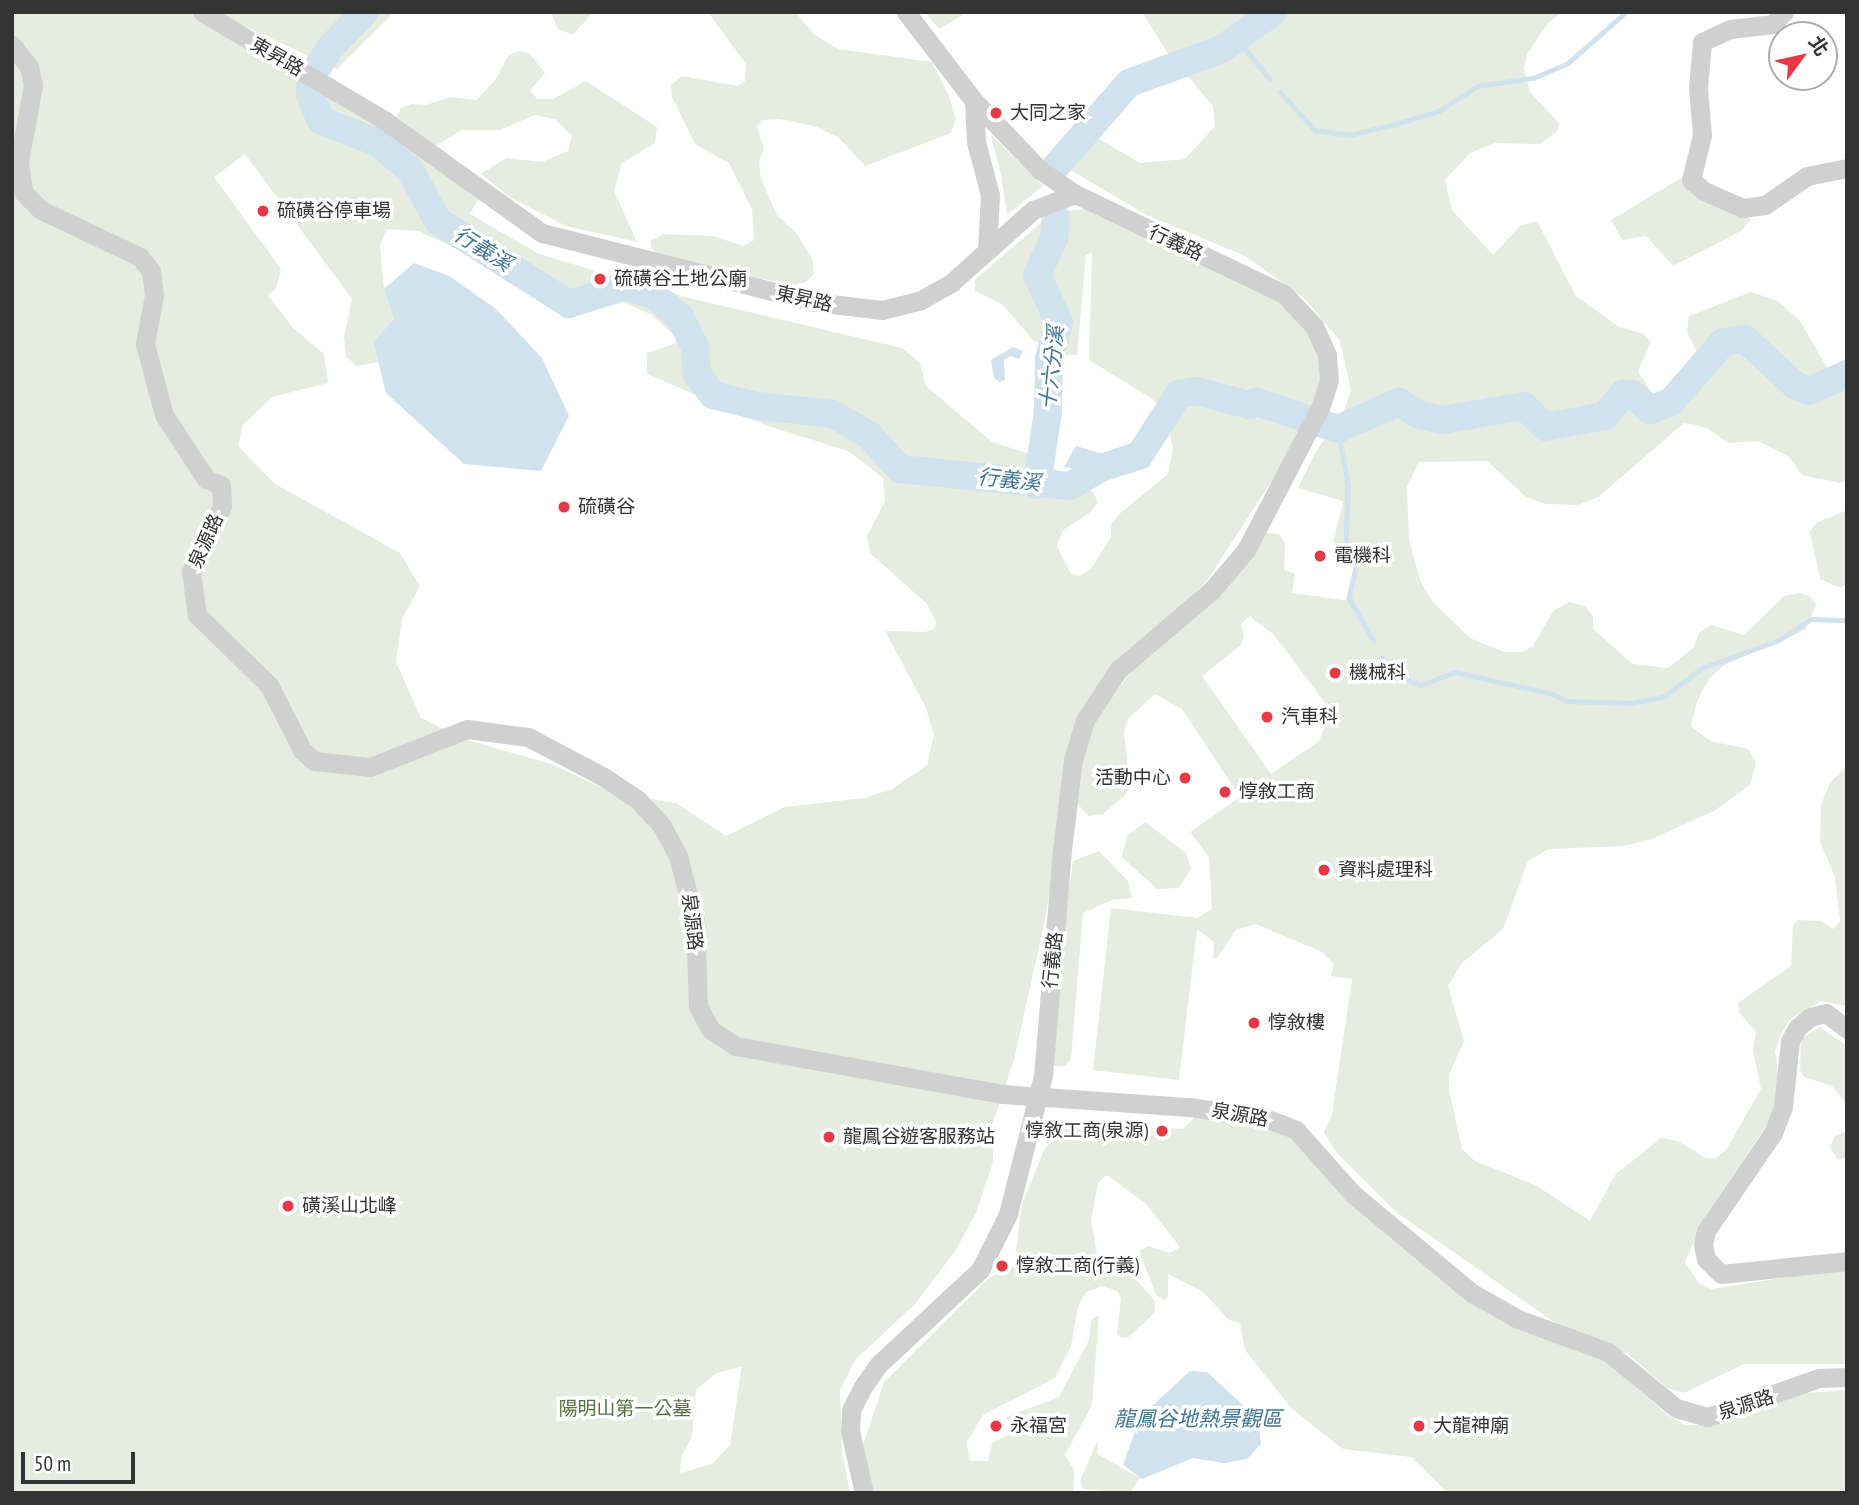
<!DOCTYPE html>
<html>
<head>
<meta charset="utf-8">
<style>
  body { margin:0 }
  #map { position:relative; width:1859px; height:1505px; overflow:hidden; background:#fff; font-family:"PT Sans Narrow","Noto Sans TC",sans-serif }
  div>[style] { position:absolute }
  .green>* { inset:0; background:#e6ecdf }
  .water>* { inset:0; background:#cfe2ee }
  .stream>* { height:4.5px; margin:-2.25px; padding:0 2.25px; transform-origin:2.25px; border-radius:2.25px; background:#cfe2ee }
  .river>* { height:28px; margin:-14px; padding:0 14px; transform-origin:14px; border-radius:14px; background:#cfe2ee }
  .minor>* { height:19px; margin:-9.5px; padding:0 9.5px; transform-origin:9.5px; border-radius:9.5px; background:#d0d0d0 }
  .dots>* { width:19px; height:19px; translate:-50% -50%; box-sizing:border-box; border:4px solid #fff; border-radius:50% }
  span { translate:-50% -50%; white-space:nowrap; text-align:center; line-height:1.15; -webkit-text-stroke:7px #fff; paint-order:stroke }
  .street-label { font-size:19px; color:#333 }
  .poi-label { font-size:19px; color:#333 }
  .left { translate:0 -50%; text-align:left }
  .right { translate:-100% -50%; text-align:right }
  .park-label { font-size:19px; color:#56703f }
  .water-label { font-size:21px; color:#3f7597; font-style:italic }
  .frame { position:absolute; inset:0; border:14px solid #333; pointer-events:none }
  .north { position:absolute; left:1768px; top:21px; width:70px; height:70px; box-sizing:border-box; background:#fff; border:2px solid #adadad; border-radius:50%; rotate:57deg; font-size:19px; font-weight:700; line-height:28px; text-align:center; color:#333 }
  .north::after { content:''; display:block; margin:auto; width:24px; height:32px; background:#e63946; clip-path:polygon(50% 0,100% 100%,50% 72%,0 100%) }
  .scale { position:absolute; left:21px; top:1452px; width:114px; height:32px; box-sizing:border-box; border:4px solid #333; border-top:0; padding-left:9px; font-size:21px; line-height:24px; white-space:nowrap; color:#333; -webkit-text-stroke:5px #fff; paint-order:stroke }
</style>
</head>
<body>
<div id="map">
  <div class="green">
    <div style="clip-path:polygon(evenodd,12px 12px,189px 12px,417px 153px,479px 198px,470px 214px,539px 254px,685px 297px,902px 348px,920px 363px,926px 386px,992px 442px,1027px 453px,1093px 492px,1098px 502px,1091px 512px,1063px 530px,1057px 546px,1071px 574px,1080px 576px,1091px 569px,1111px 537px,1111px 524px,1118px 515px,1168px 474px,1173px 449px,1168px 427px,1161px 407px,1151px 398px,1089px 360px,1092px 252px,1086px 255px,1077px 355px,1062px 355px,1033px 340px,1003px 305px,975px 291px,975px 280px,1051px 214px,1088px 208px,1285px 303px,1308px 330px,1324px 362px,1327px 384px,1300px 437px,1206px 582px,1132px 656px,1077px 723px,1045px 919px,1014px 1060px,993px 1123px,993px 1162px,976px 1213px,956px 1250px,915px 1304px,856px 1359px,840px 1390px,842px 1453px,850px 1493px,12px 1493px,12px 12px,245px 154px,352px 299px,344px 337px,346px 357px,357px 366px,378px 362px,373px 342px,394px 319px,384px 289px,380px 246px,387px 229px,418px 231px,510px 273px,557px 306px,588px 310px,623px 302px,652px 315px,675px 336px,676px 343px,647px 353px,647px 374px,768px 426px,848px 451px,883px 478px,885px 501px,867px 536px,870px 553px,927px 604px,936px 622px,934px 629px,925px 632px,885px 631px,926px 708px,934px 736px,927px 765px,892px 789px,864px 798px,785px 807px,726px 836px,676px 803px,613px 793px,554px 765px,464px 739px,421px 718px,396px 662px,402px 619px,420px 586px,400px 553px,275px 484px,238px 446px,243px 425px,272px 397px,328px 383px,324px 354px,293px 328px,268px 295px,276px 289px,281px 269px,214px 177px,245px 154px,12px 12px,742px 1366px,730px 1445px,712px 1464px,680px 1473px,682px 1455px,692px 1437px,696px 1390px,715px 1374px,742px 1366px)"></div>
    <div style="clip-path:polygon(214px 12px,394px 12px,337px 69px)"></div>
    <div style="clip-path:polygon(551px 12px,593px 12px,573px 35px,558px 29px)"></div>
    <div style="clip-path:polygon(708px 12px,795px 12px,815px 35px,838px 49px,932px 62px,949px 96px,956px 119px,951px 133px,865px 166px,839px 138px,817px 127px,780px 119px,762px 120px,757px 126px,764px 149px,759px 162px,761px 179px,777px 215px,797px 234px,813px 261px,814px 274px,806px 282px,794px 285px,738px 274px,657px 255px,651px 247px,650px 241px,663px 234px,714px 236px,743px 246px,754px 240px,752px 209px,729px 163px,695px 144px,672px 97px,671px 85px,682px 76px,738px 86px,745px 81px,746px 64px)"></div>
    <div style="clip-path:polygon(925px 12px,968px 12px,939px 29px)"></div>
    <div style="clip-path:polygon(evenodd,1142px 12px,1563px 12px,1549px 22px,1527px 54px,1524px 69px,1530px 92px,1559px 123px,1557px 132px,1540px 144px,1495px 143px,1470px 153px,1445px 180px,1452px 210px,1493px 255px,1520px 226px,1537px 221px,1576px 296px,1619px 327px,1644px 334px,1651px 342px,1638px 372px,1656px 398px,1667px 398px,1704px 366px,1687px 332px,1689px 316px,1751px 292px,1778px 301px,1800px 321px,1832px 376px,1847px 383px,1847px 479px,1840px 483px,1802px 475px,1788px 456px,1758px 441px,1728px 443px,1707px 428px,1684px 423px,1598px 497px,1578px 505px,1546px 504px,1526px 497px,1487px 461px,1419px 462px,1407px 487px,1409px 539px,1420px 580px,1432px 601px,1470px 638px,1504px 652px,1523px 652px,1533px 646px,1553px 611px,1569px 602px,1585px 606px,1593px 616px,1593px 629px,1633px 664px,1668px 668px,1694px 647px,1699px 633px,1711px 625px,1744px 635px,1784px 596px,1800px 593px,1811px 597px,1816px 605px,1805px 630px,1724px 665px,1709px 679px,1697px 701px,1691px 726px,1710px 741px,1748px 749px,1756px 763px,1750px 785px,1714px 811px,1652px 839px,1623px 846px,1549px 849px,1528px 861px,1503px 929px,1462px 963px,1448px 986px,1464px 1041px,1449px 1075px,1449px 1090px,1462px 1149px,1475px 1161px,1537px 1186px,1590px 1221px,1615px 1175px,1661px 1138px,1678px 1141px,1706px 1158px,1714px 1159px,1726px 1150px,1761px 1089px,1753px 1050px,1756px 1032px,1739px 1012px,1738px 1003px,1791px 966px,1793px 925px,1798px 920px,1821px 921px,1833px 929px,1840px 922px,1835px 877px,1820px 842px,1821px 804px,1830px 783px,1847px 765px,1847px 1006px,1821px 1001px,1790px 1019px,1781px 1034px,1775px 1051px,1779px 1080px,1771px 1119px,1706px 1215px,1685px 1262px,1699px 1283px,1711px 1289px,1847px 1268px,1847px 1364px,1744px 1364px,1684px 1393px,1667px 1388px,1628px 1354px,1557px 1324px,1396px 1212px,1335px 1151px,1324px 1132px,1332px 1114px,1352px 979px,1331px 976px,1334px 964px,1322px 952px,1256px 924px,1236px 930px,1217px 958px,1213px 958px,1214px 942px,1197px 929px,1179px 1080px,1093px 1070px,1111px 908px,1197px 918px,1212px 909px,1209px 857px,1190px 832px,1240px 797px,1182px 709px,1155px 694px,1128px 719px,1124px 732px,1130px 787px,1125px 795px,1103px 814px,1088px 816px,1078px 804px,1087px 730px,1136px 665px,1267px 533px,1279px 534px,1285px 543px,1284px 570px,1295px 574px,1292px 593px,1351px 601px,1357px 564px,1342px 562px,1344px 550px,1332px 548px,1343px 501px,1298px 488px,1316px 451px,1343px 414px,1351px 390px,1340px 341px,1304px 298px,1245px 256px,1147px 215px,1065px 167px,1096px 137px,1140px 163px,1185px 159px,1215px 126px,1213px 106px,1167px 52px,1142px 12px,1250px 616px,1274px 635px,1331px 711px,1319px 741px,1271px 774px,1202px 676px,1240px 646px,1244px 637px,1241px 624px,1250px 616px)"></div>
    <div style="clip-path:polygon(518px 51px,529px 53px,545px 73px,530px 90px,537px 99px,553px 99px,586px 81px,657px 127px,655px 143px,622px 163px,614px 191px,637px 242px,566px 226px,511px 198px,481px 174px,506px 158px,542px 162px,568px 151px,572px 136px,555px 119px,535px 115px,500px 130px,462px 130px,435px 146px,397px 117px,401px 108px,412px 104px,426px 105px,450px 97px,477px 100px,496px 79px,508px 56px)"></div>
    <div style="clip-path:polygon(991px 135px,1043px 186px,1007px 215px,1001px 175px)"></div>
    <div style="clip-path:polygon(1681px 178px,1751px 220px,1741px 231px,1673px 266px,1646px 236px,1622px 240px,1611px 220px)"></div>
    <div style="clip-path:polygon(1847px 510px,1847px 582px,1841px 588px,1820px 579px,1810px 532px,1816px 523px)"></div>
    <div style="clip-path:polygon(1145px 822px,1186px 853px,1191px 869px,1179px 888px,1157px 889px,1122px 857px,1127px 836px)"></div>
    <div style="clip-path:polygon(1099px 851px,1128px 881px,1132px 898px,1112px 900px,1083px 913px,1071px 1059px,1065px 1066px,1050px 1066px,1045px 1059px,1073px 861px)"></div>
    <div style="clip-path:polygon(1820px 1027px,1847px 1046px,1847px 1105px,1832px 1086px,1804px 1077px,1800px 1070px,1801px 1039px)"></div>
    <div style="clip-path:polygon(1195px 1117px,1268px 1127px,1294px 1140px,1429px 1268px,1605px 1361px,1670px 1417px,1686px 1425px,1706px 1425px,1804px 1393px,1847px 1390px,1847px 1493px,1448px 1493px,1411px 1457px,1343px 1449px,1292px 1409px,1245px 1350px,1240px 1323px,1229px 1320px,1203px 1292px,1168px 1274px,1168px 1296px,1165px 1300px,1156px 1295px,1139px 1251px,1148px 1246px,1170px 1253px,1180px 1247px,1146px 1204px,1107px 1175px,1098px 1183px,1091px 1220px,1097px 1254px,1070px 1266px,1085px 1268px,1109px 1260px,1123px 1265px,1155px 1301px,1155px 1312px,1129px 1337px,1122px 1338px,1117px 1334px,1121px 1298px,1117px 1291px,1102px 1286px,1086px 1292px,1078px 1306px,1071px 1346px,1055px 1378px,983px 1415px,966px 1443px,971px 1461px,988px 1461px,992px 1443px,1013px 1432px,1006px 1417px,1059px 1397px,1089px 1340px,1091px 1320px,1099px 1315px,1092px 1405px,1065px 1455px,1074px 1470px,1073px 1493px,871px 1493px,863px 1445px,884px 1382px,989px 1278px,1014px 1265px,1022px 1204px,1045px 1148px,1066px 1129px,1095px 1125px,1183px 1129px)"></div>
    <div style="clip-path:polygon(1847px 1131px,1847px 1157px,1838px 1160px,1830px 1147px,1835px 1136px)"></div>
    <div style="clip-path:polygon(1098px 1439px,1097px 1454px,1140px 1478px,1130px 1493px,1083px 1489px,1080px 1481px)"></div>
  </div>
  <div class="water">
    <div style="clip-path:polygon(414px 263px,449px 276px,495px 308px,542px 358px,569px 416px,541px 471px,464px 464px,386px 393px,373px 342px,394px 319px,384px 289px)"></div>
    <div style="clip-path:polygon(1013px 347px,1023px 351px,1019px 359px,1011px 356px,1004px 360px,1005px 380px,1000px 382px,994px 378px,991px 360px)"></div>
    <div style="clip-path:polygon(1076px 446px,1103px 454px,1103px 463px,1078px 469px,1064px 467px)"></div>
    <div style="clip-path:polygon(1190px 1371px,1207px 1372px,1245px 1407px,1259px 1428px,1261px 1444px,1247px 1459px,1224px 1463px,1193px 1458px,1142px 1479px,1123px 1465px,1140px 1417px)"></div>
  </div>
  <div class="stream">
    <div style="left:1237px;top:39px;width:52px;rotate:50.5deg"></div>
    <div style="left:1280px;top:92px;width:52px;rotate:47.4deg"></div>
    <div style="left:1315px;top:130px;width:34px;rotate:8deg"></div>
    <div style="left:1349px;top:135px;width:44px;rotate:-13.1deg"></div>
    <div style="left:1392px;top:125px;width:49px;rotate:-16.6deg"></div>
    <div style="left:1439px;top:111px;width:45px;rotate:-33.3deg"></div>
    <div style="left:1477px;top:86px;width:57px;rotate:-8.1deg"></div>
    <div style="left:1533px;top:78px;width:38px;rotate:-23deg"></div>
    <div style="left:1568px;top:63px;width:77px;rotate:-41.3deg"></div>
    <div style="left:1338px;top:429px;width:56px;rotate:79.7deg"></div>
    <div style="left:1348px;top:484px;width:63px;rotate:91.8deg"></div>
    <div style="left:1346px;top:547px;width:17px;rotate:45deg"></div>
    <div style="left:1358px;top:559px;width:40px;rotate:103deg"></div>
    <div style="left:1349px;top:598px;width:50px;rotate:59.8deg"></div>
    <div style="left:1382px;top:658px;width:23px;rotate:49deg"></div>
    <div style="left:1397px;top:675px;width:26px;rotate:23deg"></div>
    <div style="left:1421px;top:685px;width:36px;rotate:-21deg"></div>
    <div style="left:1455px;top:672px;width:97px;rotate:12.5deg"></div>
    <div style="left:1550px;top:693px;width:19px;rotate:25deg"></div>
    <div style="left:1567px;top:701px;width:64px;rotate:1.8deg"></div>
    <div style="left:1631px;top:703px;width:33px;rotate:-11deg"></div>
    <div style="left:1663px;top:697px;width:49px;rotate:-36.6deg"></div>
    <div style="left:1702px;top:668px;width:82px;rotate:-20deg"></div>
    <div style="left:1779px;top:640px;width:38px;rotate:-33deg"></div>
    <div style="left:1811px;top:619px;width:36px;rotate:2deg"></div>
  </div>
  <div class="river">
    <div style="left:365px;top:12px;width:50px;rotate:134.2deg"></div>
    <div style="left:330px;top:48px;width:35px;rotate:123deg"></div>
    <div style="left:311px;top:77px;width:18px;rotate:93deg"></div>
    <div style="left:310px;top:95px;width:28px;rotate:67deg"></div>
    <div style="left:321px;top:121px;width:60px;rotate:20.6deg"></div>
    <div style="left:377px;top:142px;width:43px;rotate:40.3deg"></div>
    <div style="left:410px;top:170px;width:58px;rotate:61.2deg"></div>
    <div style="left:438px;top:221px;width:155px;rotate:32.4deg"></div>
    <div style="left:569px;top:304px;width:61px;rotate:-17.2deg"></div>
    <div style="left:627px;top:286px;width:30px;rotate:20deg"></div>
    <div style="left:655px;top:296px;width:33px;rotate:40deg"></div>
    <div style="left:680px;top:317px;width:34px;rotate:63deg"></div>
    <div style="left:695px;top:347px;width:27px;rotate:86deg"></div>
    <div style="left:697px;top:374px;width:26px;rotate:53deg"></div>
    <div style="left:713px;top:395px;width:45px;rotate:14deg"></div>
    <div style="left:757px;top:406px;width:76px;rotate:6deg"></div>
    <div style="left:833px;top:414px;width:42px;rotate:30.3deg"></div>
    <div style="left:869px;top:435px;width:46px;rotate:47.6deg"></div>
    <div style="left:900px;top:469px;width:171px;rotate:5.7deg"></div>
    <div style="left:1070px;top:486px;width:36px;rotate:-30deg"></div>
    <div style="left:1101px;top:468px;width:40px;rotate:-18deg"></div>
    <div style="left:1139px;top:456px;width:74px;rotate:-57.2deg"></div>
    <div style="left:1179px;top:394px;width:17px;rotate:-10deg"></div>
    <div style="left:1196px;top:391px;width:55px;rotate:14.8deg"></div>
    <div style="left:1249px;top:405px;width:8px;rotate:-23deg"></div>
    <div style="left:1256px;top:402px;width:86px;rotate:18.2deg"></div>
    <div style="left:1338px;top:429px;width:67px;rotate:-23.9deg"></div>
    <div style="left:1399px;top:402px;width:24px;rotate:33deg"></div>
    <div style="left:1419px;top:415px;width:25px;rotate:12deg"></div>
    <div style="left:1443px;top:420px;width:82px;rotate:-9.8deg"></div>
    <div style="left:1524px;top:406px;width:30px;rotate:45deg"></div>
    <div style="left:1545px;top:427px;width:61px;rotate:-10.4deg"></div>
    <div style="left:1605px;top:416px;width:28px;rotate:-51deg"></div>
    <div style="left:1623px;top:394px;width:9px"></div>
    <div style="left:1632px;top:394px;width:24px;rotate:42deg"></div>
    <div style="left:1650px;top:410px;width:22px;rotate:-21deg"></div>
    <div style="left:1671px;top:402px;width:79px;rotate:-49.1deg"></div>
    <div style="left:1723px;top:342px;width:22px;rotate:-8deg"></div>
    <div style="left:1745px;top:339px;width:69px;rotate:42.7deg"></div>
    <div style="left:1796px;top:386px;width:14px;rotate:21deg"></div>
    <div style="left:1809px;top:391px;width:42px;rotate:-24.1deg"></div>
    <div style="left:1057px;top:165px;width:109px;rotate:-48.7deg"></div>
    <div style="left:1129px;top:83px;width:99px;rotate:-20.1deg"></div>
    <div style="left:1222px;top:49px;width:63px;rotate:-36deg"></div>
    <div style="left:1037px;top:485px;width:75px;rotate:-81.5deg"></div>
    <div style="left:1048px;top:411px;width:52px;rotate:-88.9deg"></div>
    <div style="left:1049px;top:359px;width:38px;rotate:-75deg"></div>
    <div style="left:1059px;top:322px;width:52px;rotate:-115.1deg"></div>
    <div style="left:1037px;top:275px;width:41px;rotate:-65.3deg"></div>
    <div style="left:1054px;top:238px;width:21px;rotate:-85deg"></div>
  </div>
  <div class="minor">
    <div style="left:202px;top:12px;width:212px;rotate:30.7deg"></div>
    <div style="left:384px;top:120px;width:194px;rotate:35.6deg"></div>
    <div style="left:542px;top:233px;width:281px;rotate:14.2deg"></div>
    <div style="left:814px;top:302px;width:68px;rotate:6.7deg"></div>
    <div style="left:882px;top:310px;width:38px;rotate:-14deg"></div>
    <div style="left:919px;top:301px;width:37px;rotate:-29deg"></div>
    <div style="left:951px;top:283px;width:110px;rotate:-41.7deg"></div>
    <div style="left:1033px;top:210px;width:45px;rotate:-20.9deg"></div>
    <div style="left:1784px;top:12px;width:16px;rotate:133deg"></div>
    <div style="left:1773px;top:24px;width:43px;rotate:173.4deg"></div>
    <div style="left:1730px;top:29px;width:31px;rotate:155deg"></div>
    <div style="left:1702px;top:42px;width:46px;rotate:95deg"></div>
    <div style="left:1698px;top:88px;width:47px;rotate:85.1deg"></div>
    <div style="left:1702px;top:135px;width:46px;rotate:103.7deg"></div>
    <div style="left:1691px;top:180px;width:17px;rotate:40deg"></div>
    <div style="left:1704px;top:191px;width:43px;rotate:23.6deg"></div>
    <div style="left:1743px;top:208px;width:22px;rotate:-8deg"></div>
    <div style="left:1765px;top:205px;width:51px;rotate:-34.6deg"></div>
    <div style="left:1807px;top:176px;width:41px;rotate:-11.3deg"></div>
    <div style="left:12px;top:45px;width:28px;rotate:52deg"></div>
    <div style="left:29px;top:67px;width:18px;rotate:77deg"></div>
    <div style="left:33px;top:85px;width:78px;rotate:100.3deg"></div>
    <div style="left:19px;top:162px;width:30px;rotate:82deg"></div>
    <div style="left:23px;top:192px;width:25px;rotate:45deg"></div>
    <div style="left:41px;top:210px;width:110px;rotate:25.4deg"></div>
    <div style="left:140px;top:257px;width:18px;rotate:52deg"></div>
    <div style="left:151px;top:271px;width:24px;rotate:83deg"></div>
    <div style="left:154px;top:295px;width:50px;rotate:100.4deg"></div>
    <div style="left:145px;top:344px;width:73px;rotate:75deg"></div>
    <div style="left:164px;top:415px;width:77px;rotate:56.7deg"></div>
    <div style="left:206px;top:479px;width:16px;rotate:22deg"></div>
    <div style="left:221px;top:485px;width:21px;rotate:87deg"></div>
    <div style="left:222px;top:506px;width:73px;rotate:115.2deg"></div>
    <div style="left:191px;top:572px;width:43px;rotate:82.1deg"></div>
    <div style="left:197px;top:615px;width:100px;rotate:44.2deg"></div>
    <div style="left:269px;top:685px;width:73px;rotate:63.1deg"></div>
    <div style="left:302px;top:750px;width:16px;rotate:43deg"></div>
    <div style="left:314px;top:761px;width:56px;rotate:6.1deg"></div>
    <div style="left:370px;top:767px;width:104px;rotate:-21.4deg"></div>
    <div style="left:467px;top:729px;width:62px;rotate:7.5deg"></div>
    <div style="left:528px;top:737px;width:86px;rotate:27.8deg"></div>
    <div style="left:604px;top:777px;width:41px;rotate:34.1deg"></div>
    <div style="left:638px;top:800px;width:35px;rotate:47deg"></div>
    <div style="left:662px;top:826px;width:34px;rotate:62deg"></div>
    <div style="left:678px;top:856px;width:67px;rotate:75.3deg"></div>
    <div style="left:695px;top:921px;width:85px;rotate:88deg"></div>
    <div style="left:698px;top:1006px;width:27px;rotate:62deg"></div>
    <div style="left:711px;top:1030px;width:30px;rotate:33deg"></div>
    <div style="left:736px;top:1046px;width:270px;rotate:10.2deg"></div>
    <div style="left:1002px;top:1094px;width:188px;rotate:4deg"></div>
    <div style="left:1190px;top:1107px;width:79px;rotate:8.7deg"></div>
    <div style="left:1268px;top:1119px;width:30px;rotate:21deg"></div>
    <div style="left:1296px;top:1130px;width:86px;rotate:48.3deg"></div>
    <div style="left:1353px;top:1194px;width:155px;rotate:39.8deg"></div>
    <div style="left:1472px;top:1293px;width:53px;rotate:29.5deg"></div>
    <div style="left:1518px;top:1319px;width:96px;rotate:20.1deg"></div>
    <div style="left:1608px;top:1352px;width:88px;rotate:39.5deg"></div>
    <div style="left:1676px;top:1408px;width:33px;rotate:16deg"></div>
    <div style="left:1708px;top:1417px;width:118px;rotate:-19.4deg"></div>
    <div style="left:1819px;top:1378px;width:28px;rotate:-2deg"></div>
    <div style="left:974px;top:101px;width:41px;rotate:87.2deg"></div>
    <div style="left:976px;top:142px;width:55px;rotate:75.2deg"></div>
    <div style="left:990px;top:195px;width:55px;rotate:93.1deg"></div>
    <div style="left:1847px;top:1029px;width:26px;rotate:-143deg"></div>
    <div style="left:1826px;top:1013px;width:16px;rotate:166deg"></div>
    <div style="left:1810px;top:1017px;width:17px;rotate:140deg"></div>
    <div style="left:1797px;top:1028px;width:15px;rotate:118deg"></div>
    <div style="left:1790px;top:1041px;width:66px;rotate:96.1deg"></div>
    <div style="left:1783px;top:1107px;width:28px;rotate:111deg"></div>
    <div style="left:1773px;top:1133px;width:119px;rotate:124.4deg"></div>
    <div style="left:1706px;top:1231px;width:14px;rotate:102deg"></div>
    <div style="left:1703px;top:1245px;width:14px;rotate:78deg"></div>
    <div style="left:1706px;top:1259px;width:21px;rotate:45deg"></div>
    <div style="left:1721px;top:1274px;width:127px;rotate:-5.9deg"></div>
    <div style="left:864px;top:1493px;width:64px;rotate:-102.7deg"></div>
    <div style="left:850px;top:1431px;width:21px;rotate:-87deg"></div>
    <div style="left:851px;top:1410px;width:25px;rotate:-63deg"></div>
    <div style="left:862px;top:1388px;width:28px;rotate:-55deg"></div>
    <div style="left:878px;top:1365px;width:139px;rotate:-43deg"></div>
    <div style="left:980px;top:1270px;width:63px;rotate:-63.4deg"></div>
    <div style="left:1008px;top:1214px;width:142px;rotate:-75.8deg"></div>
    <div style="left:1043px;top:1076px;width:227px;rotate:-85.2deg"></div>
    <div style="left:1062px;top:850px;width:91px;rotate:-83deg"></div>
    <div style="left:1073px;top:760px;width:42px;rotate:-73.3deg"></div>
    <div style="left:1085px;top:720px;width:60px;rotate:-56.6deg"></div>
    <div style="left:1118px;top:670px;width:123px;rotate:-40.4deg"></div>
    <div style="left:1212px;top:590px;width:52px;rotate:-49.6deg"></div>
    <div style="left:1246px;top:550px;width:160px;rotate:-62.5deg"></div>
    <div style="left:1320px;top:408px;width:29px;rotate:-72deg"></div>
    <div style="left:1329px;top:380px;width:25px;rotate:-95deg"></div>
    <div style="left:1327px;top:355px;width:32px;rotate:-114deg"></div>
    <div style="left:1314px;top:326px;width:44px;rotate:-133.2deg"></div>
    <div style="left:1284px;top:294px;width:232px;rotate:-154.4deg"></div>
    <div style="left:1075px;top:194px;width:42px;rotate:-145.6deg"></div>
    <div style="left:1040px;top:170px;width:95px;rotate:-133.7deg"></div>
    <div style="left:974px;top:101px;width:112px;rotate:-127.4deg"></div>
  </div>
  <div class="dots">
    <div style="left:996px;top:113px;background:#e63946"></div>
    <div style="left:263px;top:211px;background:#e63946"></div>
    <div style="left:600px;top:279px;background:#e63946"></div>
    <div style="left:564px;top:507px;background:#e63946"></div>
    <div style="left:1320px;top:556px;background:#e63946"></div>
    <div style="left:1335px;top:673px;background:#e63946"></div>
    <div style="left:1267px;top:717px;background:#e63946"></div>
    <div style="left:1185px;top:778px;background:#e63946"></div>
    <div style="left:1225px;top:792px;background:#e63946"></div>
    <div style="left:1324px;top:870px;background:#e63946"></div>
    <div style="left:1254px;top:1023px;background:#e63946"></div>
    <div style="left:1162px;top:1131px;background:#e63946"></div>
    <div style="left:829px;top:1137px;background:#e63946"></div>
    <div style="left:288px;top:1206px;background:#e63946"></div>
    <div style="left:1002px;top:1266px;background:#e63946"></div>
    <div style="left:996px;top:1426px;background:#e63946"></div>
    <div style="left:1419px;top:1426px;background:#e63946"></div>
  </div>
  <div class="street-label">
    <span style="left:277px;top:57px;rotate:30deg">東昇路</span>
    <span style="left:1176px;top:243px;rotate:25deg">行義路</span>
    <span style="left:804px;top:299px;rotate:13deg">東昇路</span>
    <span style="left:206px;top:541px;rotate:-66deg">泉源路</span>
    <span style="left:692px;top:922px;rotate:83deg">泉源路</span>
    <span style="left:1053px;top:960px;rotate:-84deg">行義路</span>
    <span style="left:1240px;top:1115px;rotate:10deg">泉源路</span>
    <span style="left:1746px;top:1405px;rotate:-18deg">泉源路</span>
  </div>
  <div class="poi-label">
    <span class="left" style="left:1010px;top:113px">大同之家</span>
    <span class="left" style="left:277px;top:211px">硫磺谷停車場</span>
    <span class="left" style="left:614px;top:279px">硫磺谷土地公廟</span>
    <span class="left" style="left:578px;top:507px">硫磺谷</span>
    <span class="left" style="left:1334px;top:556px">電機科</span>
    <span class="left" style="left:1349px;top:673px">機械科</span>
    <span class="left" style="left:1281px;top:717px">汽車科</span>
    <span class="right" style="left:1171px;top:778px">活動中心</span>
    <span class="left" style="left:1239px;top:792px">惇敘工商</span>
    <span class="left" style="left:1338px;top:870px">資料處理科</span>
    <span class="left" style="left:1268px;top:1023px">惇敘樓</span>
    <span class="right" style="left:1148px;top:1131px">惇敘工商(泉源)</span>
    <span class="left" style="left:843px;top:1137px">龍鳳谷遊客服務站</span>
    <span class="left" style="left:302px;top:1206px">磺溪山北峰</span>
    <span class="left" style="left:1016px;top:1266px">惇敘工商(行義)</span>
    <span class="left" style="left:1010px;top:1426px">永福宮</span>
    <span class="left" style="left:1433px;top:1426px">大龍神廟</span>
  </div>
  <div class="park-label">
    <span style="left:625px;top:1409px">陽明山第一公墓</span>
  </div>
  <div class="water-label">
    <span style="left:483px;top:249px;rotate:32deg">行義溪</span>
    <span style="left:1052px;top:368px;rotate:-84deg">十六分溪</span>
    <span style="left:1009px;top:480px;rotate:6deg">行義溪</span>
    <span style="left:1198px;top:1419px">龍鳳谷地熱景觀區</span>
  </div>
  <div class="frame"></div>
  <div class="north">北</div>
  <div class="scale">50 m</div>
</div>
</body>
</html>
